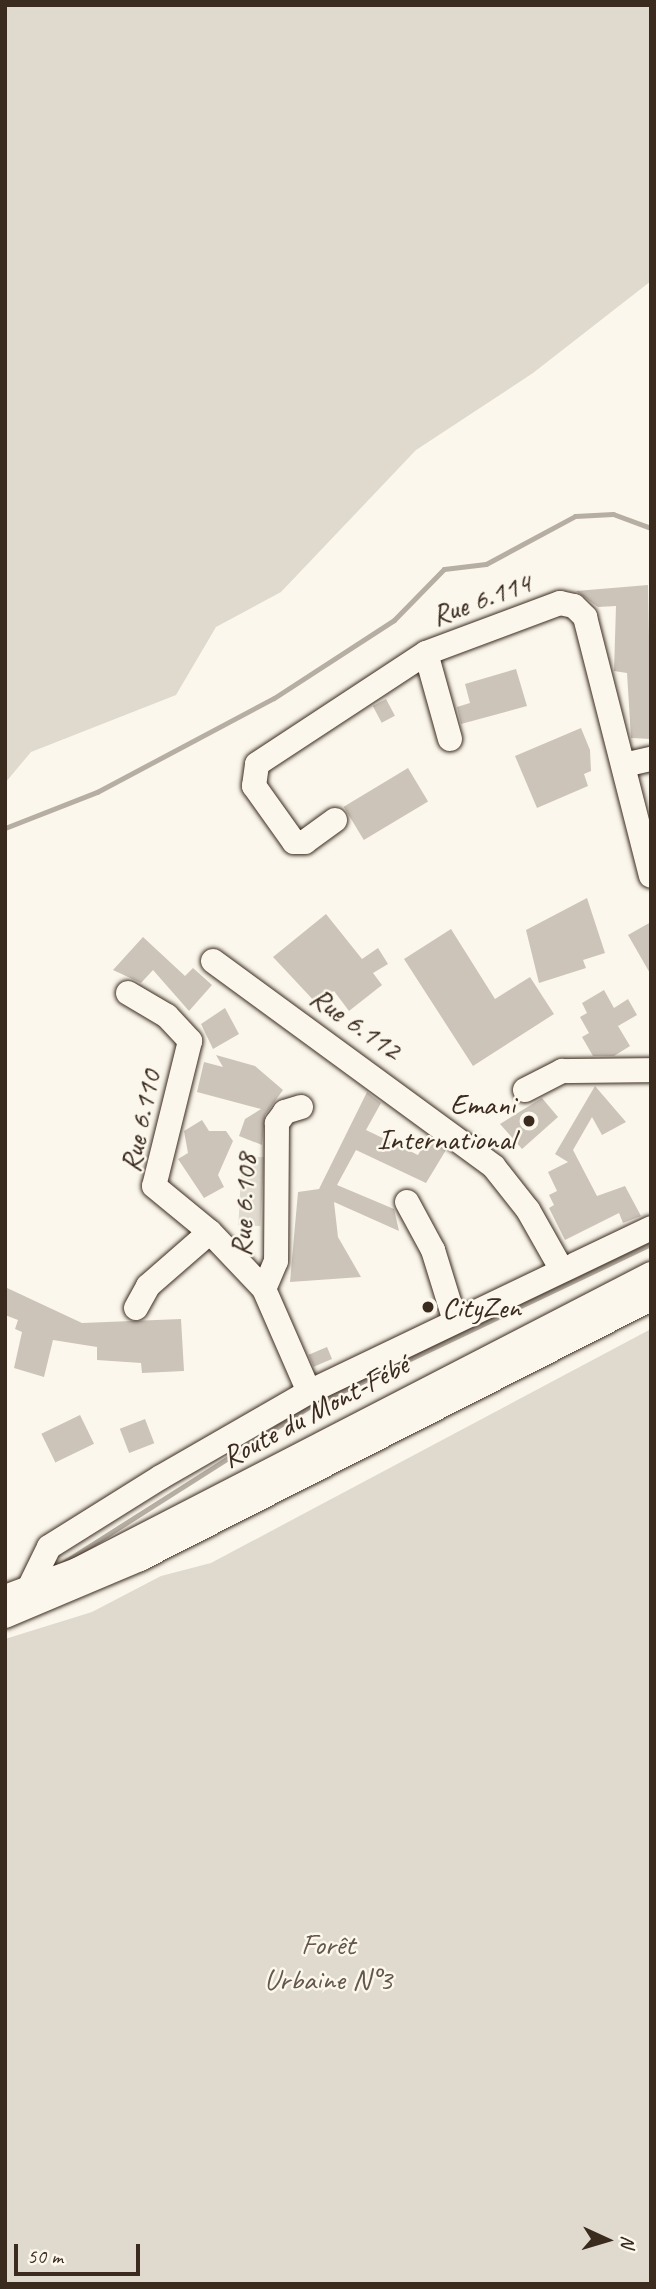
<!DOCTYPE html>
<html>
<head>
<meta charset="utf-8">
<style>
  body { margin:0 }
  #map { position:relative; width:656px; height:2289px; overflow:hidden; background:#fbf7ec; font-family:Caveat,sans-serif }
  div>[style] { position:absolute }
  .green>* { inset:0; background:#dfd9ce; transform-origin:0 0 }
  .stream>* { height:5px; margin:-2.5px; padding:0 2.5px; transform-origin:2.5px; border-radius:2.5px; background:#b6aea2 }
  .building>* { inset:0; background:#ccc4b9; transform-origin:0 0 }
  .roads { filter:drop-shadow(0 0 2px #3b2a1e) drop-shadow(0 0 2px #3b2a1e) }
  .minor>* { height:24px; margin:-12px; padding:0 12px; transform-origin:12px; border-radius:12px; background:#fbf7ec }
  .dots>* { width:19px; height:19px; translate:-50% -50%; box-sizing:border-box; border:4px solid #fbf7ec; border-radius:50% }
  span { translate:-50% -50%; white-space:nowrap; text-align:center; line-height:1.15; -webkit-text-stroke:5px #fbf7ec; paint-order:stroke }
  .street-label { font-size:30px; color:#3b2a1e }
  .poi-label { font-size:30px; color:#3b2a1e }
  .right { translate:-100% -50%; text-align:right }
  .left { translate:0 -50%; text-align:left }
  .park-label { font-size:30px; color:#64564a }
  .frame { position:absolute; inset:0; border:7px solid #3b2a1e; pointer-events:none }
  .north { position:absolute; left:572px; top:2205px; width:70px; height:70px; -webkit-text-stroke:5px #fbf7ec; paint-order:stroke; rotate:94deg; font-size:19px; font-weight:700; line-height:28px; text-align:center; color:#3b2a1e }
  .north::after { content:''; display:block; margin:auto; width:24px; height:32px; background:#3b2a1e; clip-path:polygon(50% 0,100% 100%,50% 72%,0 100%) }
  .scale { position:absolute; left:14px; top:2244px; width:126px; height:32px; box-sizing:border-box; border:4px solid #3b2a1e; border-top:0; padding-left:9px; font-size:21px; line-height:24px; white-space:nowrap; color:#3b2a1e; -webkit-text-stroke:5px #fbf7ec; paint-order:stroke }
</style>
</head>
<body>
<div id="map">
  <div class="green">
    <div style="clip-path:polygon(5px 5px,651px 5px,651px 281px,533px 373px,416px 450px,281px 592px,216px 627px,176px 695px,31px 752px,5px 783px)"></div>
    <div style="left:242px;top:1156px;width:22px;height:69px;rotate:3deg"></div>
    <div style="clip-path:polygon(651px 1329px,651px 2284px,5px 2284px,5px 1639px,92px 1612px,161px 1576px,211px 1563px)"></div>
  </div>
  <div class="stream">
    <div style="left:5px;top:828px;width:99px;rotate:-21.4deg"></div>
    <div style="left:97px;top:792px;width:200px;rotate:-28deg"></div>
    <div style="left:274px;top:698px;width:143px;rotate:-33deg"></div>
    <div style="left:394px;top:620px;width:71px;rotate:-45.6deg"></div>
    <div style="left:444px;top:569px;width:42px;rotate:-6.8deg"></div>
    <div style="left:486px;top:564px;width:101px;rotate:-28.3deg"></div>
    <div style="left:575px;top:516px;width:38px;rotate:-3deg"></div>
    <div style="left:613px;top:514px;width:40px;rotate:20.2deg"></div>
    <div style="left:58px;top:1566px;width:297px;rotate:-32.4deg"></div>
    <div style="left:309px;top:1407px;width:379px;rotate:-25.5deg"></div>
  </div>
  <div class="building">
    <div style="clip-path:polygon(648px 585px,651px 739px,631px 738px,627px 673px,614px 671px,616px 606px,598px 607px,576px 591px)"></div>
    <div style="clip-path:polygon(516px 669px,527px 706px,461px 724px,457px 707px,470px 703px,465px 684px)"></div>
    <div style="left:386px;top:699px;width:19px;height:15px;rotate:62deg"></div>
    <div style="clip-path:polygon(581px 728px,590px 750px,591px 771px,584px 774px,588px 786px,537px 808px,515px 756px)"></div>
    <div style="left:408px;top:768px;width:39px;height:75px;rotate:59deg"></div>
    <div style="clip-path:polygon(587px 898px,605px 953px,583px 960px,586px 968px,539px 983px,526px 930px)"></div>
    <div style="clip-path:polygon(326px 914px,362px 959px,378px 948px,388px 964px,373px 973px,382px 985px,349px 1011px,334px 991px,317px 1004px,273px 957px)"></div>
    <div style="clip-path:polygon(651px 922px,651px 975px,628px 935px)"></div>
    <div style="clip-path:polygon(451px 929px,495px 999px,530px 977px,554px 1014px,473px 1066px,404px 959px)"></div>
    <div style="clip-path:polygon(143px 937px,185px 976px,193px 968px,212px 985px,189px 1011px,153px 970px,141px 983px,113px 970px)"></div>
    <div style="clip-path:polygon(604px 990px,614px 1008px,628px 999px,637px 1015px,618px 1026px,630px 1046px,614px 1056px,593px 1056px,582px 1037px,589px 1033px,580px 1017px,587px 1013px,582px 1003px)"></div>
    <div style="clip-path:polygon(225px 1008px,239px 1034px,213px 1049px,201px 1024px)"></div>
    <div style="clip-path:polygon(216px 1055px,255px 1066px,283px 1090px,265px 1115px,262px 1145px,239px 1136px,245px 1119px,261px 1109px,197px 1092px,204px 1062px,223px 1067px)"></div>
    <div style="clip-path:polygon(595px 1086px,626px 1122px,602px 1135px,592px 1117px,573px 1150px,597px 1196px,625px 1186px,641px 1216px,623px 1223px,619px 1213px,565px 1240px,549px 1208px,554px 1205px,549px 1195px,557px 1191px,548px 1172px,568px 1162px,555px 1154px)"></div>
    <div style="clip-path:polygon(367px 1092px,381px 1103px,366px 1130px,418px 1155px,428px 1137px,446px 1150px,426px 1183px,356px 1150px,337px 1185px,394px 1209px,399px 1231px,334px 1202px,338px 1237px,361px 1277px,290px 1282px,298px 1192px,319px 1189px)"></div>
    <div style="clip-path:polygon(542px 1098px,558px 1117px,522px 1149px,500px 1124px)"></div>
    <div style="clip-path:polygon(202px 1120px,209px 1131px,226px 1131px,233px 1141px,218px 1175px,224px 1187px,204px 1198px,178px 1159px,188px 1153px,184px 1131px)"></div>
    <div style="clip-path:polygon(5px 1287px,82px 1323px,181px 1319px,184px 1371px,142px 1373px,141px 1363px,97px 1360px,97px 1347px,53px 1340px,44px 1377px,14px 1368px,22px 1332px,15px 1329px,18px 1320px,5px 1315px)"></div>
    <div style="left:327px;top:1347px;width:13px;height:20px;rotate:67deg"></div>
    <div style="left:80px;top:1415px;width:32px;height:43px;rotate:64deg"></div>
    <div style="left:145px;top:1419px;width:26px;height:27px;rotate:69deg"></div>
  </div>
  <div class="roads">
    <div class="minor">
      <div style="left:450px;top:739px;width:89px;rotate:-105.6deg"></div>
      <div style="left:426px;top:653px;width:143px;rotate:-20.5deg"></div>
      <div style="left:560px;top:603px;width:14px;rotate:12deg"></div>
      <div style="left:574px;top:606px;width:16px;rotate:45deg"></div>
      <div style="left:585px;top:617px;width:267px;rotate:75.7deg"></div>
      <div style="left:624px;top:765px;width:28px;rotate:-13deg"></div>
      <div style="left:335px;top:820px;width:37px;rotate:144deg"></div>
      <div style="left:305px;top:842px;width:11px;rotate:180deg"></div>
      <div style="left:294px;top:842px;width:69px;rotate:-125.5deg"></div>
      <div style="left:254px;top:786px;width:22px;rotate:-82deg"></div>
      <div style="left:257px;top:764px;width:202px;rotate:-33.3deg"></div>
      <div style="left:213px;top:961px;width:348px;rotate:36.2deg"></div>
      <div style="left:494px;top:1167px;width:55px;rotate:51.7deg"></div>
      <div style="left:528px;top:1210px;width:69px;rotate:60.5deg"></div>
      <div style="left:128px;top:993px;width:45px;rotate:30.5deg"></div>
      <div style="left:167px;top:1016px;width:34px;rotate:47deg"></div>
      <div style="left:190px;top:1041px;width:149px;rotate:103.9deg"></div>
      <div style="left:154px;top:1186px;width:72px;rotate:39.4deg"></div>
      <div style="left:210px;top:1232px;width:79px;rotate:46.5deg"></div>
      <div style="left:525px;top:1090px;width:42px;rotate:-27.2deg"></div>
      <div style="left:562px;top:1071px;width:89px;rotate:-0.6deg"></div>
      <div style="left:301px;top:1107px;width:17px;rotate:163deg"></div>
      <div style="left:285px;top:1112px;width:14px;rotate:126deg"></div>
      <div style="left:277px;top:1123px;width:138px;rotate:90.4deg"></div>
      <div style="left:276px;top:1261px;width:30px;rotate:113deg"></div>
      <div style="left:264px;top:1289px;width:112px;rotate:66.4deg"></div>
      <div style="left:407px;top:1202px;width:55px;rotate:61.6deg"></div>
      <div style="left:433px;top:1250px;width:74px;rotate:72.8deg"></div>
      <div style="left:136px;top:1308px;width:25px;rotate:-61deg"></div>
      <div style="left:148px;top:1286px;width:82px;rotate:-41.1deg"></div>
      <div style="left:27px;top:1592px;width:50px;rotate:-63.9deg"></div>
      <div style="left:49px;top:1547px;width:132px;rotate:-32deg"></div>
      <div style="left:161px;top:1477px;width:171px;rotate:-29.9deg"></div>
      <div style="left:309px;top:1392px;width:379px;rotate:-25.6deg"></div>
      <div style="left:5px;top:1597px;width:77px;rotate:-20.6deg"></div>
      <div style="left:77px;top:1570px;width:646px;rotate:-27.28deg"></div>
      <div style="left:5px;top:1616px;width:147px;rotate:-22.9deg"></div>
      <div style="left:140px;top:1559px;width:573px;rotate:-26.97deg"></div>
    </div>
  </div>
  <div class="dots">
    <div style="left:529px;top:1121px;background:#3b2a1e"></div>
    <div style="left:428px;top:1307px;background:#3b2a1e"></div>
  </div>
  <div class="street-label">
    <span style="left:481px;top:599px;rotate:-20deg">Rue 6.114</span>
    <span style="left:356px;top:1023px;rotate:35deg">Rue 6.112</span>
    <span style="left:140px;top:1121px;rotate:-78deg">Rue 6.110</span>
    <span style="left:243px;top:1205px;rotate:-87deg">Rue 6.108</span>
    <span style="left:315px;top:1411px;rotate:-28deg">Route du Mont-Fébé</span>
  </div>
  <div class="poi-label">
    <span class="right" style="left:515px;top:1121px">Emani<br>International</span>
    <span class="left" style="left:442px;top:1307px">CityZen</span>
  </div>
  <div class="park-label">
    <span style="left:328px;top:1961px">Forêt<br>Urbaine N°3</span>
  </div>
  <div class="frame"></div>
  <div class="north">N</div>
  <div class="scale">50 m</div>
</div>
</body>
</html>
